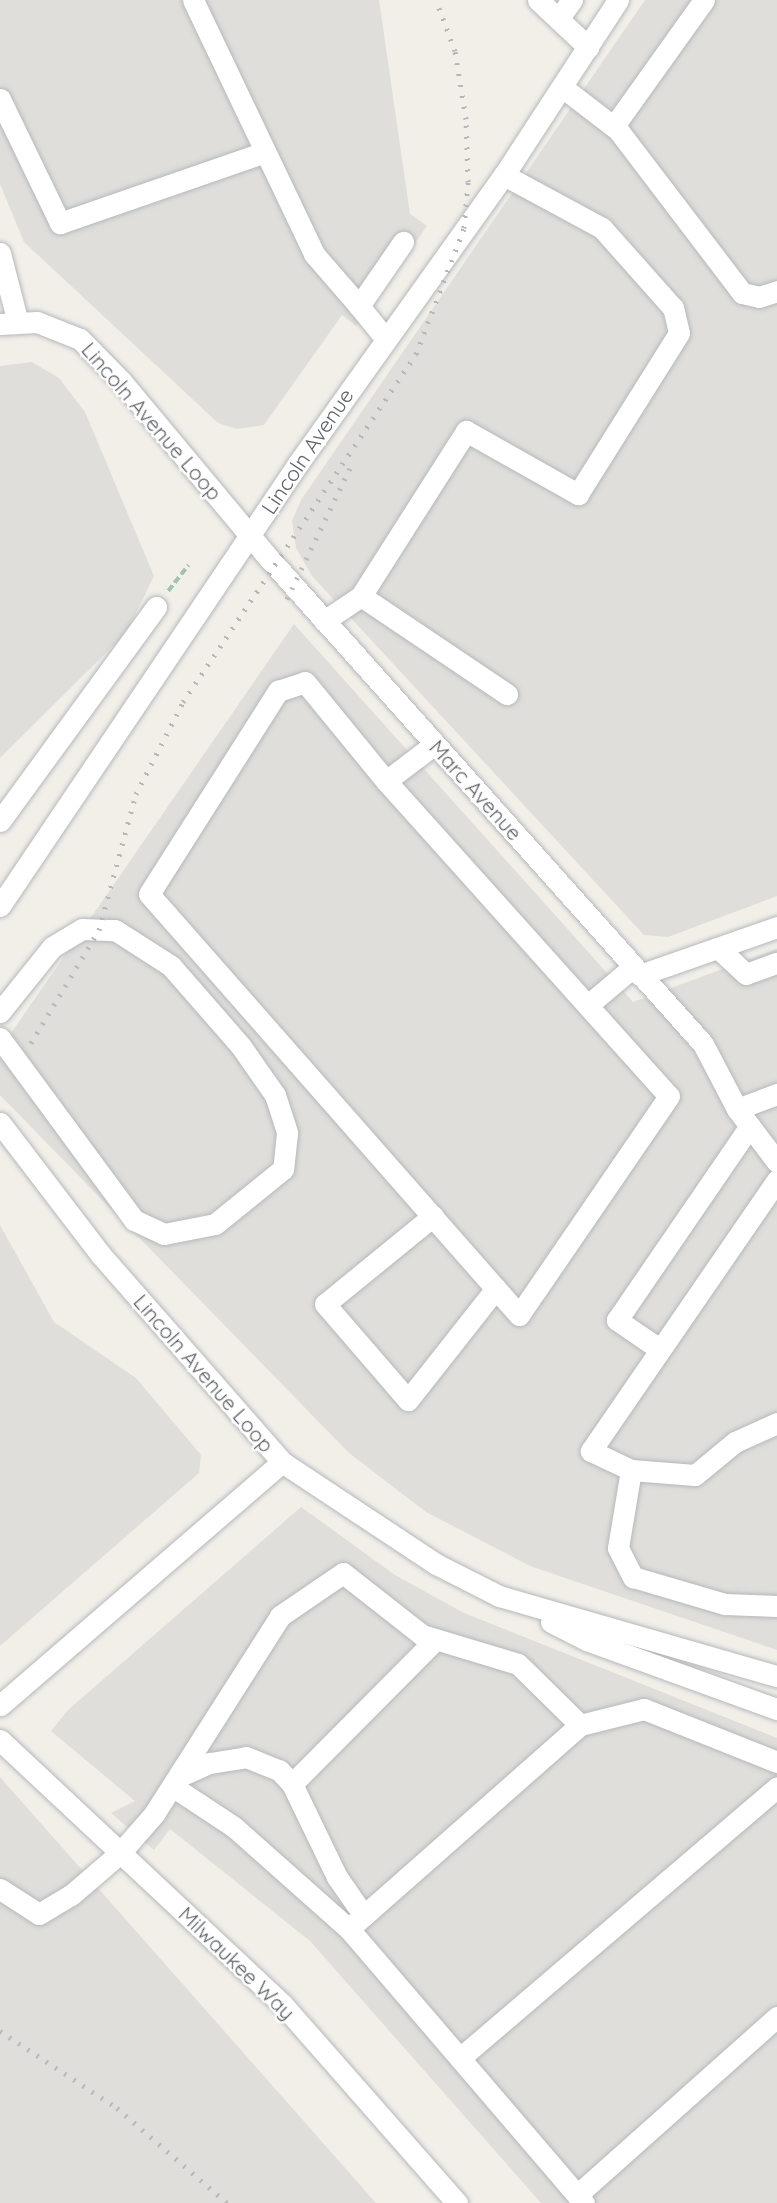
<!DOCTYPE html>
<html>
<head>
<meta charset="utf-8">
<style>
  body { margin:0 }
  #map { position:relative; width:777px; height:2203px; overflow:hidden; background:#f1efe8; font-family:Quicksand,sans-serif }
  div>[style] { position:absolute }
  .industrial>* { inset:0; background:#e0deda }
  .path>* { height:3.5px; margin-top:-1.75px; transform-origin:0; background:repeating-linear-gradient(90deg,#9cc7a9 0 7px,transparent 0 10.5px) }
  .roads { filter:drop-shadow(0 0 2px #b5b8bc) drop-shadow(0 0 2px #b5b8bc) }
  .minor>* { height:21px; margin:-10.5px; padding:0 10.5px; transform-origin:10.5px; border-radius:10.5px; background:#fff }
  .rail>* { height:5px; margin-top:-2.5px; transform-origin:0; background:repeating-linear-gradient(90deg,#b6b7b8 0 2px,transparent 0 11px) }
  span { translate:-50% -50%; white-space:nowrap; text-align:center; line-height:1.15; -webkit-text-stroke:5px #fff; paint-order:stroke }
  .street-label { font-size:21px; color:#5f6368 }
</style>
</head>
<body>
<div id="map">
  <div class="industrial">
    <div style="clip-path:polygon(0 0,379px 0,410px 214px,427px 226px,356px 326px,342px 315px,264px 425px,237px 429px,218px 423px,24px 242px,0 184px)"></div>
    <div style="clip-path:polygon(645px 0,777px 0,777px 896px,668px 937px,644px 935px,312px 576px,296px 548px,292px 521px,301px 500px)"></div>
    <div style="clip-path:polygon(32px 362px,59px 378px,85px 412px,154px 576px,126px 633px,0 758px,0 366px)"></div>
    <div style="clip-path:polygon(294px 624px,633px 1002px,777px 949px,777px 1650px,530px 1566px,426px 1512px,349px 1453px,0 1095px,0 1049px)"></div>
    <div style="clip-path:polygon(0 1225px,54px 1322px,136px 1378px,201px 1455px,199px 1473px,0 1646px)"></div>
    <div style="clip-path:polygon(301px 1507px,395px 1575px,464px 1613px,777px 1738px,777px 2203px,541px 2203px,310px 1941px,170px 1829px,154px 1850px,111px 1813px,135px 1801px,51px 1731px,68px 1710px)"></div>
    <div style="clip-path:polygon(0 1777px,376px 2203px,0 2203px)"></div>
  </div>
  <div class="path">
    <div style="left:168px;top:591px;width:33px;rotate:-52deg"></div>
  </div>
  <div class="roads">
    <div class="minor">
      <div style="left:193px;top:0;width:281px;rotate:64.5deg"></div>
      <div style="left:314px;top:254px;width:69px;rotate:49.1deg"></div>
      <div style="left:538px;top:0;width:69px;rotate:43.2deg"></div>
      <div style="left:558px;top:19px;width:24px;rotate:-54deg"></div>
      <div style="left:562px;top:87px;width:71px;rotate:37.5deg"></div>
      <div style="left:618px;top:130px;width:205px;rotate:52.7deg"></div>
      <div style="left:742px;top:293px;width:17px;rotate:13deg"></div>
      <div style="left:759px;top:297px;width:19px;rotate:-18deg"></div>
      <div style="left:0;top:99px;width:138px;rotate:64.2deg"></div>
      <div style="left:60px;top:223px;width:217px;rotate:-19.1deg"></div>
      <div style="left:614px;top:126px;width:155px;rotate:-54.5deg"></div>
      <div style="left:0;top:253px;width:68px;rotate:75.6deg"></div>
      <div style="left:0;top:324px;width:37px;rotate:-3deg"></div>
      <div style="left:37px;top:322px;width:46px;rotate:21.6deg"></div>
      <div style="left:80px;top:339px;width:60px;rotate:45.7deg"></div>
      <div style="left:122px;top:382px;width:226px;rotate:50.2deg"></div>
      <div style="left:267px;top:556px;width:654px;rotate:48.22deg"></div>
      <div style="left:703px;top:1044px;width:73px;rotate:62.4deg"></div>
      <div style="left:737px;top:1109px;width:66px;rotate:53deg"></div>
      <div style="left:385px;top:338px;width:41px;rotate:-129.1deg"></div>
      <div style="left:359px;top:306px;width:78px;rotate:-55.5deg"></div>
      <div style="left:361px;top:596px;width:196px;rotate:-57.5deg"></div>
      <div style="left:466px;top:431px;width:129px;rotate:29.4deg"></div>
      <div style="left:578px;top:494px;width:190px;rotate:-57.9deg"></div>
      <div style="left:679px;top:333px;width:26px;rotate:-103deg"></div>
      <div style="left:673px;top:308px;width:107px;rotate:-131.6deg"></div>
      <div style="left:602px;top:228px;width:111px;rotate:-151.6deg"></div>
      <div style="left:324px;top:621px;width:45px;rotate:-34deg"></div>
      <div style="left:361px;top:596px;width:176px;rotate:33.9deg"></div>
      <div style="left:305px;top:682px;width:128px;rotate:50.7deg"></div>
      <div style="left:386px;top:781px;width:423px;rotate:48.1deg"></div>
      <div style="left:669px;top:1096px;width:265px;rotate:124.4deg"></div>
      <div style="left:519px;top:1315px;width:560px;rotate:-131.31deg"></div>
      <div style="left:149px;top:894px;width:241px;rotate:-57.6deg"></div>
      <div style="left:278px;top:691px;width:28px;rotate:-18deg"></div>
      <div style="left:386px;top:781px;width:61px;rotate:-37.1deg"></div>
      <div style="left:0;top:821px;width:265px;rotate:-53.9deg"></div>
      <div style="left:0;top:906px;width:535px;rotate:-56.04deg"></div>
      <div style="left:299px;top:462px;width:353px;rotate:-54.5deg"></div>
      <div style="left:504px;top:175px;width:209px;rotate:-56.9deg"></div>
      <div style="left:718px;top:948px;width:38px;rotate:43deg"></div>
      <div style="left:746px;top:974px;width:33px;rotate:-20deg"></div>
      <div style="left:640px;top:975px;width:145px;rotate:-19.3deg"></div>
      <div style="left:588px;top:1005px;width:59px;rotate:-40.2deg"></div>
      <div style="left:0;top:1012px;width:83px;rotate:-51.3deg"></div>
      <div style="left:52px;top:947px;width:35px;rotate:-31deg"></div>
      <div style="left:82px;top:929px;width:33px;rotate:2deg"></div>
      <div style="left:115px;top:930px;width:67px;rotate:32.7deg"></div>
      <div style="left:171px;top:966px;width:105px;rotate:48.9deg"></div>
      <div style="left:240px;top:1045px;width:61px;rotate:55deg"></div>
      <div style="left:275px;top:1095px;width:40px;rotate:72deg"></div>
      <div style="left:287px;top:1133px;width:36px;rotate:96deg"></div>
      <div style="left:283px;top:1169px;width:87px;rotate:141deg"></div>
      <div style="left:215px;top:1224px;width:52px;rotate:168.9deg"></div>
      <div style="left:164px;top:1234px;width:33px;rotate:-155deg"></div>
      <div style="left:134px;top:1220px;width:226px;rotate:-126.4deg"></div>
      <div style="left:737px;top:1109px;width:43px;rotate:-20.6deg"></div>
      <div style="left:0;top:1123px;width:166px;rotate:52.6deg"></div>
      <div style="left:101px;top:1255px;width:275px;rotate:48.8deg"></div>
      <div style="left:282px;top:1462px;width:372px;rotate:139.2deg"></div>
      <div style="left:777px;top:1180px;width:329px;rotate:124.5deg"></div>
      <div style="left:591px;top:1451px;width:44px;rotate:25.4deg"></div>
      <div style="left:631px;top:1470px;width:64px;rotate:4.5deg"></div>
      <div style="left:695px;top:1475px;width:52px;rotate:-39.5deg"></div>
      <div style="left:735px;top:1442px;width:46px;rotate:-24.3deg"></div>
      <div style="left:433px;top:1216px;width:139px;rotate:140.8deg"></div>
      <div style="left:325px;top:1304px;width:127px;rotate:49.2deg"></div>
      <div style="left:408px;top:1400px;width:142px;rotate:-51.8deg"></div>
      <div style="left:658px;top:1348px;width:50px;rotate:-145.7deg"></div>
      <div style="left:617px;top:1320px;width:235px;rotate:-55.6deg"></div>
      <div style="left:282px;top:1462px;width:185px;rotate:33.5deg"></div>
      <div style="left:436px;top:1564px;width:71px;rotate:26.9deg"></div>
      <div style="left:499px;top:1596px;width:289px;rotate:16.1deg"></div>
      <div style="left:631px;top:1470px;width:79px;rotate:99.5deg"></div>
      <div style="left:618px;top:1548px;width:33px;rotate:63deg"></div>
      <div style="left:633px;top:1577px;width:96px;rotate:16.4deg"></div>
      <div style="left:725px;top:1604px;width:52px;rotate:2.2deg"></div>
      <div style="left:551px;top:1622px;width:39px;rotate:27deg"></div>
      <div style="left:586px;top:1640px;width:203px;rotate:19.9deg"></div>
      <div style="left:580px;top:1725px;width:66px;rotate:-14deg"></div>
      <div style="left:644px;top:1709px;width:143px;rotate:21.7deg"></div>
      <div style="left:0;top:1740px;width:388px;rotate:43.1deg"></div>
      <div style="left:283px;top:2005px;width:264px;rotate:48.7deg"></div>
      <div style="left:178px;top:1777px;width:35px;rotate:-24deg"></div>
      <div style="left:210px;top:1763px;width:36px;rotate:-9deg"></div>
      <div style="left:246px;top:1757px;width:35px;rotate:22deg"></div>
      <div style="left:279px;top:1770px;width:19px;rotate:47deg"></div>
      <div style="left:292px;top:1784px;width:103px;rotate:64.2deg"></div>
      <div style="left:337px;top:1877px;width:47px;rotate:55.3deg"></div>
      <div style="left:292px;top:1784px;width:204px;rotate:-45.2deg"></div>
      <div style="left:172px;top:1786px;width:74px;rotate:33.5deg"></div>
      <div style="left:234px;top:1827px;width:154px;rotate:41.6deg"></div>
      <div style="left:0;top:1889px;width:46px;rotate:32.7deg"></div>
      <div style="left:39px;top:1914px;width:37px;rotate:-31deg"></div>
      <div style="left:71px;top:1895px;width:65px;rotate:-40.6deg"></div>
      <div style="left:120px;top:1853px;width:52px;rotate:-48.9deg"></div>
      <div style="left:154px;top:1814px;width:235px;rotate:-57.5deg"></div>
      <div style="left:280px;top:1616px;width:76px;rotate:-34.3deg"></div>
      <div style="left:343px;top:1573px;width:100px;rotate:38.1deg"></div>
      <div style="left:422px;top:1635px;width:100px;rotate:16.8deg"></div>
      <div style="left:518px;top:1664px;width:87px;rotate:44.5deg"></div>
      <div style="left:580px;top:1725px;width:308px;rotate:138.6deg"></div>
      <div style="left:349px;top:1929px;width:361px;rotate:49.4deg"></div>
      <div style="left:460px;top:2058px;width:417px;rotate:-40.5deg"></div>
      <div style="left:577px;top:2195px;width:268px;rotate:-41.7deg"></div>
    </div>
  </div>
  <div class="rail">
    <div style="left:287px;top:599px;width:145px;rotate:-64.3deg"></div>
    <div style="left:31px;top:1043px;width:132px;rotate:-59deg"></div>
    <div style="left:99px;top:930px;width:141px;rotate:-74.8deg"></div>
    <div style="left:136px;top:794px;width:103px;rotate:-62.9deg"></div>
    <div style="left:183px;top:702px;width:419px;rotate:-56.2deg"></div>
    <div style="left:416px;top:354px;width:135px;rotate:-69.1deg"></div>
    <div style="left:464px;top:228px;width:46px;rotate:-85deg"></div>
    <div style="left:468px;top:182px;width:63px;rotate:-91.8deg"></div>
    <div style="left:466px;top:119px;width:69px;rotate:-99.2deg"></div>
    <div style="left:455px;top:51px;width:54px;rotate:-110.4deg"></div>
    <div style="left:0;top:2031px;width:140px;rotate:33.3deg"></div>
    <div style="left:117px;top:2108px;width:145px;rotate:40.8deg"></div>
  </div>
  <div class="street-label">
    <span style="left:152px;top:421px;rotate:49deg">Lincoln Avenue Loop</span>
    <span style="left:307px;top:451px;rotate:-56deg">Lincoln Avenue</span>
    <span style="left:476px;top:790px;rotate:48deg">Marc Avenue</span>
    <span style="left:204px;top:1373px;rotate:49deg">Lincoln Avenue Loop</span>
    <span style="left:237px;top:1963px;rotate:44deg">Milwaukee Way</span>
  </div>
</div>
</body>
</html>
